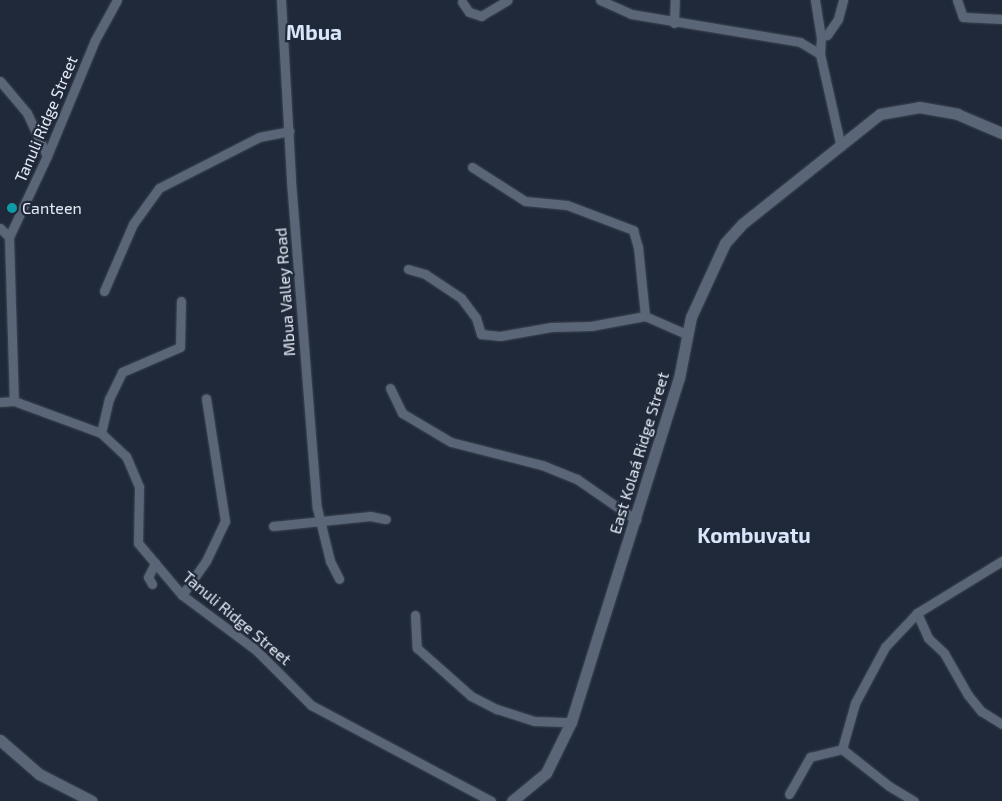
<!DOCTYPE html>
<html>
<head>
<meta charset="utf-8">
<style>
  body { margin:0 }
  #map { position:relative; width:1002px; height:801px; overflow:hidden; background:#202939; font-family:"Exo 2",sans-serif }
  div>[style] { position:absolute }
  .roads { filter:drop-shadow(0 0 1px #3e4552) drop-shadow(0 0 1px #3e4552) }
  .minor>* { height:9px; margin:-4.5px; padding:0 4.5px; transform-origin:4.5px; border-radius:4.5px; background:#5a6577 }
  .tertiary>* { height:11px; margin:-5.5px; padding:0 5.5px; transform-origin:5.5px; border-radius:5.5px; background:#5a6577 }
  .dots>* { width:14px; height:14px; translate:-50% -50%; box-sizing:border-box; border:2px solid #202939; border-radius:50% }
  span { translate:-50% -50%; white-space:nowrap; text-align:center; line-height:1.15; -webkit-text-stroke:4.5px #202939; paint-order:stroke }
  .street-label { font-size:16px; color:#e4eaf5 }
  .poi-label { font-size:16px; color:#e4eaf5 }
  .left { translate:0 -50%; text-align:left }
  .district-label { font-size:21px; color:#d9e5fa; font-weight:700 }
</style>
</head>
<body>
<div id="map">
  <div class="roads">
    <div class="minor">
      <div style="left:117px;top:0;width:46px;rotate:118.8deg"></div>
      <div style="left:95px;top:40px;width:126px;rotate:112.5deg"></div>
      <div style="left:47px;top:156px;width:89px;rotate:115.1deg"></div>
      <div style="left:9px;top:237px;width:164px;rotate:88.3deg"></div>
      <div style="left:14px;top:401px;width:93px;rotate:20.2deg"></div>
      <div style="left:101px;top:433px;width:34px;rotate:43deg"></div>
      <div style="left:126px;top:456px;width:34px;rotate:67deg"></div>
      <div style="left:139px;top:487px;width:56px;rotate:91deg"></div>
      <div style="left:138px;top:543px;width:68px;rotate:49.8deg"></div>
      <div style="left:182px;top:595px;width:92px;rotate:36.6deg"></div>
      <div style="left:256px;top:650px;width:78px;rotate:45deg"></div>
      <div style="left:311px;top:705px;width:204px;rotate:28.1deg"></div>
      <div style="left:281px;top:0;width:181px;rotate:86.8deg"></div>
      <div style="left:291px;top:181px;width:328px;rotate:85.5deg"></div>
      <div style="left:317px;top:508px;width:55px;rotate:76.2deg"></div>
      <div style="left:330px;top:561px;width:20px;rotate:63deg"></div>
      <div style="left:600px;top:0;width:34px;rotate:24deg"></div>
      <div style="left:631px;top:14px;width:171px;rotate:9.4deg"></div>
      <div style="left:800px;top:42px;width:23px;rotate:31deg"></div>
      <div style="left:820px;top:54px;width:95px;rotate:77.3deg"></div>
      <div style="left:815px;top:0;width:36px;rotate:81deg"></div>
      <div style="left:821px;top:36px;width:18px;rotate:93deg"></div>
      <div style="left:957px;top:0;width:18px;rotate:71deg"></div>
      <div style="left:963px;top:17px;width:39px;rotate:3deg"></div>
      <div style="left:462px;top:2px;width:12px;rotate:55deg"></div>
      <div style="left:469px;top:12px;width:13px;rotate:18deg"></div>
      <div style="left:481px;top:16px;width:31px;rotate:-31deg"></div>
      <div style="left:674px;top:23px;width:23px;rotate:-88deg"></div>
      <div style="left:821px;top:36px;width:6px;rotate:-9deg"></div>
      <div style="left:827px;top:35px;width:19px;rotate:-55deg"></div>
      <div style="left:838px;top:19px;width:20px;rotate:-75deg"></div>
      <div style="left:0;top:81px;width:42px;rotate:49.8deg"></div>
      <div style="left:27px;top:113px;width:47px;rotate:65.1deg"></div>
      <div style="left:472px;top:167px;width:63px;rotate:32.7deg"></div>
      <div style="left:525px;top:201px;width:42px;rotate:5.4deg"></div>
      <div style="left:567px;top:205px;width:71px;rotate:20.7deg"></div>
      <div style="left:633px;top:230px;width:18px;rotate:74deg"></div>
      <div style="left:638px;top:247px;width:69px;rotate:84.2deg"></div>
      <div style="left:645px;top:316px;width:47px;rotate:23.8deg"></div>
      <div style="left:0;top:228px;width:13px;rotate:45deg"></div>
      <div style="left:408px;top:269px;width:18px;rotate:16deg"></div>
      <div style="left:425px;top:274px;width:43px;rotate:33.7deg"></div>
      <div style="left:461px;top:298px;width:25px;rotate:53deg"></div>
      <div style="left:476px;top:318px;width:17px;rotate:73deg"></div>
      <div style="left:481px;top:334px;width:19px;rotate:6deg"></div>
      <div style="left:500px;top:336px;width:52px;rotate:-10deg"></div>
      <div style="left:551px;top:327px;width:40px;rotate:-1.4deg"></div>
      <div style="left:591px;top:326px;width:55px;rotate:-10.5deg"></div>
      <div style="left:104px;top:291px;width:73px;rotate:-66.6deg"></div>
      <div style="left:133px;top:224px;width:44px;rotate:-54.2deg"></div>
      <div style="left:159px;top:188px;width:112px;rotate:-27deg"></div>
      <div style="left:259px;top:137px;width:31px;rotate:-11deg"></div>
      <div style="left:390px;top:388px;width:28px;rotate:64deg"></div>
      <div style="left:402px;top:413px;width:57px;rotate:30.6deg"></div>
      <div style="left:451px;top:442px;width:94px;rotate:14.2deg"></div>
      <div style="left:542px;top:465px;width:38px;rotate:22deg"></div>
      <div style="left:577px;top:479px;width:72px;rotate:34.8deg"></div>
      <div style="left:0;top:402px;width:14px;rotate:-4deg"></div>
      <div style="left:101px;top:433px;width:35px;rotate:-77deg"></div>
      <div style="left:109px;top:399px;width:30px;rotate:-64deg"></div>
      <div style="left:122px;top:372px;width:63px;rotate:-23.3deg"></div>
      <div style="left:180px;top:347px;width:46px;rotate:-88.8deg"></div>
      <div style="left:273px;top:526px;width:98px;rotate:-5.9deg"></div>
      <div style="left:370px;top:516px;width:16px;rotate:11deg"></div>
      <div style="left:152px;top:584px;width:8px;rotate:-120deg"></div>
      <div style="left:148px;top:577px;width:16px;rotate:-63deg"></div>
      <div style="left:182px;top:595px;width:42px;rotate:-54.8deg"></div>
      <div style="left:206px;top:561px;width:44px;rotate:-64.6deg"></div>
      <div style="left:225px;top:521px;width:124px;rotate:-98.8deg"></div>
      <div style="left:917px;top:613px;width:27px;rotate:66deg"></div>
      <div style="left:928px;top:638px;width:22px;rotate:43deg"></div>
      <div style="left:944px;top:653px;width:48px;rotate:60.3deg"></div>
      <div style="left:968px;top:695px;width:21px;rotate:51deg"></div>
      <div style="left:981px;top:711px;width:25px;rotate:32deg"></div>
      <div style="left:415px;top:615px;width:33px;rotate:87deg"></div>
      <div style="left:417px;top:648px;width:72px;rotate:41.6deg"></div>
      <div style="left:471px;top:696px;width:29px;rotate:27deg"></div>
      <div style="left:497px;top:709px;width:39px;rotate:18deg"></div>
      <div style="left:534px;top:721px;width:37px;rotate:2deg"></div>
      <div style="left:789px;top:794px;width:43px;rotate:-60.4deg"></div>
      <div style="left:810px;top:757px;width:33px;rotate:-14deg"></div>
      <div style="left:914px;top:801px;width:29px;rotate:-149deg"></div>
      <div style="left:889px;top:786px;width:60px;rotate:-141.8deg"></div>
      <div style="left:842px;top:749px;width:48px;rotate:-74.2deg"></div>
      <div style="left:855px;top:703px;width:64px;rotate:-61.8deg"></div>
      <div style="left:885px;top:647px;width:47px;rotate:-46.7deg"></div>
      <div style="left:917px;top:613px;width:100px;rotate:-31.5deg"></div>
    </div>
    <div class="tertiary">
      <div style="left:0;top:740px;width:52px;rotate:41.1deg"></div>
      <div style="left:39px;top:774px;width:59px;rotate:27deg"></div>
      <div style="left:512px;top:801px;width:44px;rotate:-39.5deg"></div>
      <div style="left:546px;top:773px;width:57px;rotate:-63.9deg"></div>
      <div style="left:571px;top:722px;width:361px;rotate:-72.6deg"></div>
      <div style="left:679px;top:378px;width:62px;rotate:-78.9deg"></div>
      <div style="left:691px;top:317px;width:81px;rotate:-65.3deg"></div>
      <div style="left:725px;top:243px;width:25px;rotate:-48deg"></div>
      <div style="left:742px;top:224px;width:176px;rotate:-38.6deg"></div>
      <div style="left:880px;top:114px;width:40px;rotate:-10deg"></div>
      <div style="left:919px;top:107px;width:39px;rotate:10deg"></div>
      <div style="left:957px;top:114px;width:49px;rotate:22.9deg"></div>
    </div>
  </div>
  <div class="dots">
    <div style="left:12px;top:208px;background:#0f9aa8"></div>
  </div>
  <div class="street-label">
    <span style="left:46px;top:119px;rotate:-67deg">Tanuli Ridge Street</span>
    <span style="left:285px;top:292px;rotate:-94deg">Mbua Valley Road</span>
    <span style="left:639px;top:453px;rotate:-73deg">East Kolaá Ridge Street</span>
    <span style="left:237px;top:618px;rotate:40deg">Tanuli Ridge Street</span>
  </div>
  <div class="poi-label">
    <span class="left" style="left:22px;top:208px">Canteen</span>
  </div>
  <div class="district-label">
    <span style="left:314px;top:32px">Mbua</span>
    <span style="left:754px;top:535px">Kombuvatu</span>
  </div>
</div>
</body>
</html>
